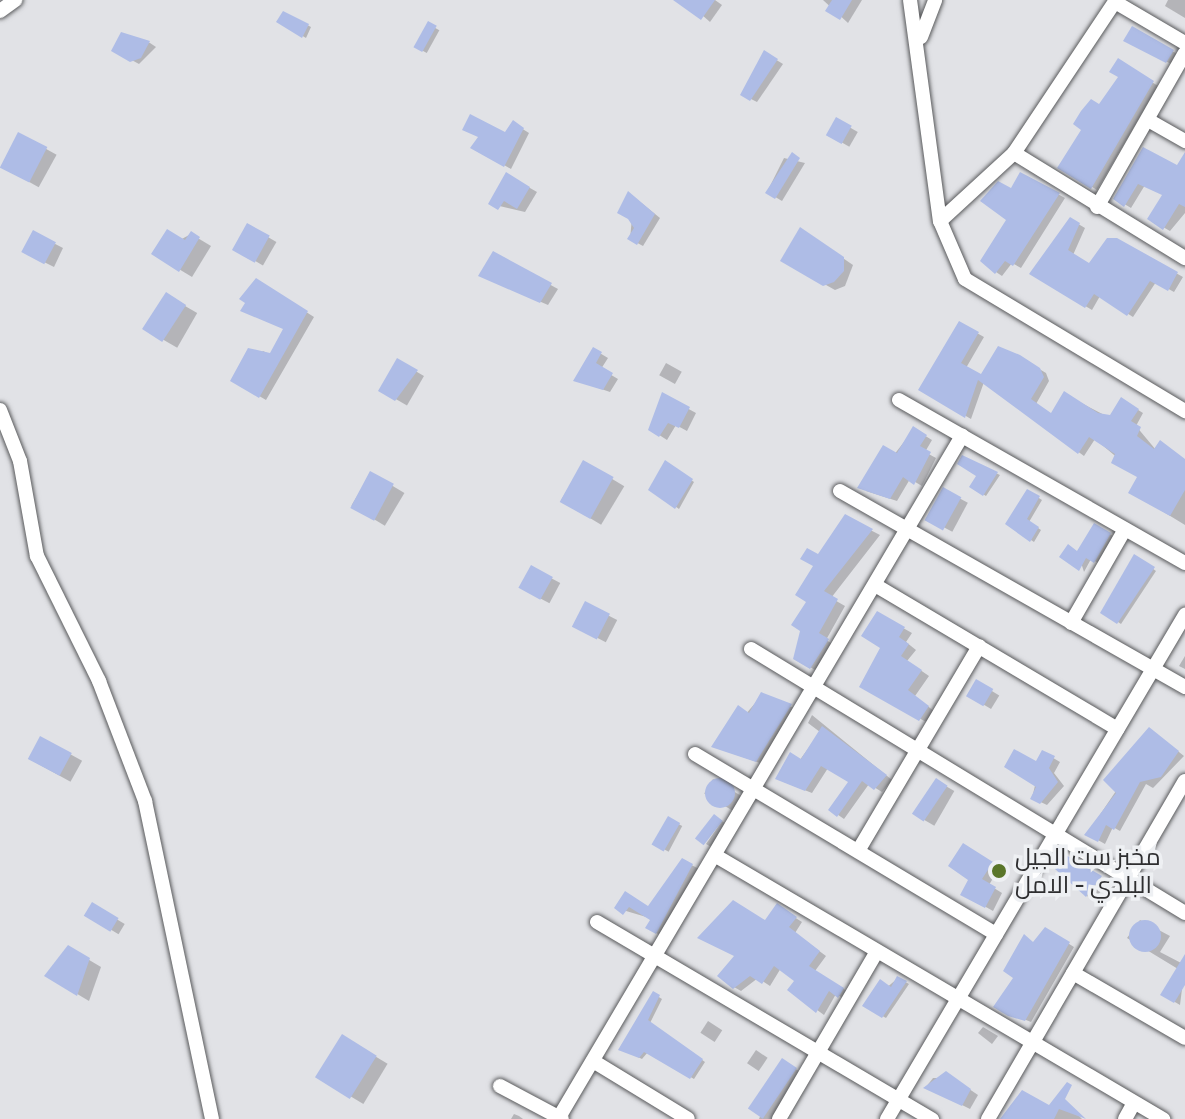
<!DOCTYPE html>
<html>
<head>
<meta charset="utf-8">
<style>
  body { margin:0 }
  #map { position:relative; width:1185px; height:1119px; overflow:hidden; background:#e1e2e6; font-family:Cabin,Cairo,sans-serif }
  div>[style] { position:absolute }
  .shadow>* { inset:0; background:#0003; transform-origin:0 0 }
  .building>* { inset:0; background:#aebce6; transform-origin:0 0 }
  .round { border-radius:50% }
  .roads { filter:drop-shadow(0 0 2px #595a5c) drop-shadow(0 0 2px #595a5c) }
  .minor>* { height:14px; margin:-7px; padding:0 7px; transform-origin:7px; border-radius:7px; background:#fff }
  .dots>* { width:22px; height:22px; translate:-50% -50%; box-sizing:border-box; border:4px solid #eef0f3; border-radius:50% }
  span { translate:-50% -50%; white-space:nowrap; text-align:center; line-height:1.15; -webkit-text-stroke:7px #eef0f3; paint-order:stroke }
  .poi-label { font-size:24px; color:#2e2e30 }
  .left { translate:0 -50%; text-align:left }
</style>
</head>
<body>
<div id="map">
  <div class="shadow">
    <div style="clip-path:polygon(685px 0,715px 0,722px 5px,710px 22px)"></div>
    <div style="clip-path:polygon(823px 0,862px 0,848px 23px)"></div>
    <div style="clip-path:polygon(1168px 0,1185px 0,1185px 18px,1165px 6px)"></div>
    <div style="clip-path:polygon(284px 13px,311px 27px,306px 38px,279px 22px)"></div>
    <div style="left:428px;top:24px;width:13px;height:26px;rotate:29deg"></div>
    <div style="clip-path:polygon(1133px 28px,1179px 55px,1173px 65px,1126px 40px)"></div>
    <div style="clip-path:polygon(122px 35px,150px 43px,156px 47px,139px 64px,113px 50px)"></div>
    <div style="clip-path:polygon(765px 53px,783px 64px,757px 102px,743px 95px)"></div>
    <div style="clip-path:polygon(1119px 61px,1158px 86px,1097px 190px,1060px 167px,1120px 76px)"></div>
    <div style="left:837px;top:120px;width:24px;height:17px;rotate:30deg"></div>
    <div style="clip-path:polygon(513px 123px,529px 133px,511px 169px,473px 147px,480px 137px,506px 135px)"></div>
    <div style="left:19px;top:134px;width:43px;height:37px;rotate:29deg"></div>
    <div style="clip-path:polygon(1144px 150px,1178px 168px,1185px 159px,1185px 213px,1170px 231px,1149px 219px,1164px 195px,1145px 185px,1131px 208px,1116px 199px)"></div>
    <div style="clip-path:polygon(784px 158px,805px 163px,782px 201px,767px 192px)"></div>
    <div style="clip-path:polygon(1021px 174px,1065px 198px,1021px 268px,1012px 263px,1002px 276px,996px 272px)"></div>
    <div style="clip-path:polygon(507px 175px,537px 192px,525px 212px,491px 204px)"></div>
    <div style="clip-path:polygon(634px 197px,660px 218px,643px 246px,630px 239px)"></div>
    <div style="clip-path:polygon(1070px 219px,1085px 228px,1073px 255px,1090px 266px,1117px 240px,1183px 277px,1174px 292px,1156px 282px,1133px 317px,1100px 296px,1092px 310px,1032px 274px)"></div>
    <div style="left:247px;top:225px;width:34px;height:27px;rotate:30deg"></div>
    <div style="clip-path:polygon(34px 233px,63px 248px,54px 267px,32px 256px)"></div>
    <div style="clip-path:polygon(191px 234px,211px 246px,192px 277px,154px 254px)"></div>
    <div style="clip-path:polygon(809px 235px,853px 265px,845px 286px,835px 290px,783px 261px)"></div>
    <div style="clip-path:polygon(494px 254px,558px 289px,548px 305px,488px 279px)"></div>
    <div style="clip-path:polygon(256px 280px,314px 317px,266px 400px,232px 380px,263px 351px,271px 355px,285px 329px)"></div>
    <div style="left:166px;top:295px;width:36px;height:40px;rotate:30deg"></div>
    <div style="clip-path:polygon(959px 323px,984px 337px,966px 368px,982px 377px,1019px 357px,1046px 373px,1049px 381px,1036px 404px,1052px 415px,1064px 394px,1110px 418px,1122px 400px,1143px 413px,1136px 426px,1156px 450px,1185px 462px,1185px 525px,1131px 492px,1139px 476px,1095px 439px,1084px 456px,984px 382px,971px 419px,921px 390px)"></div>
    <div style="clip-path:polygon(593px 349px,608px 358px,601px 369px,618px 379px,610px 392px,575px 380px)"></div>
    <div style="left:398px;top:361px;width:30px;height:34px;rotate:30deg"></div>
    <div style="left:666px;top:363px;width:18px;height:14px;rotate:29deg"></div>
    <div style="clip-path:polygon(663px 395px,696px 413px,687px 431px,676px 425px,667px 440px,650px 429px)"></div>
    <div style="clip-path:polygon(914px 429px,932px 440px,925px 452px,936px 458px,922px 486px,910px 479px,897px 501px,866px 491px)"></div>
    <div style="clip-path:polygon(963px 458px,1000px 475px,986px 496px,972px 487px,979px 475px)"></div>
    <div style="left:584px;top:462px;width:47px;height:45px;rotate:31deg"></div>
    <div style="clip-path:polygon(666px 463px,694px 482px,679px 509px,651px 489px)"></div>
    <div style="left:371px;top:473px;width:39px;height:38px;rotate:31deg"></div>
    <div style="left:944px;top:490px;width:27px;height:33px;rotate:28deg"></div>
    <div style="clip-path:polygon(1028px 491px,1042px 500px,1029px 522px,1041px 530px,1034px 542px,1007px 524px)"></div>
    <div style="clip-path:polygon(845px 517px,880px 535px,831px 598px,845px 606px,826px 640px,836px 646px,820px 673px,795px 658px,819px 556px)"></div>
    <div style="clip-path:polygon(1095px 526px,1115px 537px,1100px 564px,1091px 559px,1084px 572px,1078px 553px)"></div>
    <div style="clip-path:polygon(1135px 556px,1156px 571px,1121px 624px,1103px 612px)"></div>
    <div style="left:532px;top:568px;width:32px;height:23px;rotate:28deg"></div>
    <div style="left:586px;top:604px;width:35px;height:25px;rotate:27deg"></div>
    <div style="clip-path:polygon(878px 614px,912px 633px,906px 642px,916px 650px,907px 661px,929px 676px,915px 696px,935px 712px,928px 723px,861px 686px,883px 648px)"></div>
    <div style="clip-path:polygon(1185px 656px,1185px 669px,1179px 666px)"></div>
    <div style="left:977px;top:682px;width:26px;height:16px;rotate:31deg"></div>
    <div style="clip-path:polygon(762px 695px,794px 708px,760px 763px,717px 748px)"></div>
    <div style="clip-path:polygon(812px 715px,892px 780px,882px 792px,869px 784px,844px 819px,831px 810px,851px 782px,828px 768px,812px 793px,784px 782px,820px 732px,808px 723px)"></div>
    <div style="clip-path:polygon(1155px 733px,1184px 756px,1153px 788px,1146px 784px,1120px 831px,1113px 827px,1105px 844px,1087px 834px)"></div>
    <div style="left:41px;top:738px;width:47px;height:24px;rotate:29deg"></div>
    <div style="clip-path:polygon(1043px 752px,1060px 762px,1054px 773px,1064px 786px,1047px 805px,1032px 798px)"></div>
    <div style="left:713px;top:779px;width:39px;height:17px;rotate:31deg"></div>
    <div style="left:937px;top:781px;width:20px;height:40px;rotate:30deg"></div>
    <div style="left:669px;top:819px;width:15px;height:29px;rotate:28deg"></div>
    <div style="clip-path:polygon(722px 821px,729px 827px,713px 848px,706px 844px)"></div>
    <div style="clip-path:polygon(963px 845px,999px 868px,989px 885px,1002px 893px,993px 911px,963px 894px,971px 879px)"></div>
    <div style="clip-path:polygon(1065px 857px,1108px 882px,1094px 900px,1087px 896px)"></div>
    <div style="clip-path:polygon(682px 860px,699px 869px,663px 937px,648px 928px,653px 919px,616px 908px,626px 894px,648px 909px)"></div>
    <div style="left:93px;top:905px;width:37px;height:12px;rotate:31deg"></div>
    <div style="clip-path:polygon(777px 906px,802px 922px,795px 933px,826px 956px,815px 971px,850px 993px,846px 1000px,836px 994px,824px 1015px,790px 990px,797px 980px,781px 968px,770px 986px,758px 978px,741px 991px,734px 987px)"></div>
    <div style="clip-path:polygon(1140px 920px,1170px 936px,1160px 952px,1185px 965px,1180px 1005px,1163px 995px,1178px 969px,1127px 938px)"></div>
    <div style="clip-path:polygon(1045px 929px,1074px 947px,1031px 1022px,1001px 1010px,1016px 977px,1005px 971px,1025px 937px,1035px 944px)"></div>
    <div style="clip-path:polygon(69px 948px,101px 967px,89px 1001px,47px 976px)"></div>
    <div style="clip-path:polygon(898px 978px,909px 984px,886px 1018px,865px 1006px)"></div>
    <div style="clip-path:polygon(654px 994px,662px 999px,650px 1023px,705px 1062px,694px 1079px,648px 1052px,642px 1059px,621px 1049px)"></div>
    <div style="left:708px;top:1021px;width:17px;height:14px;rotate:33deg"></div>
    <div style="clip-path:polygon(983px 1027px,998px 1036px,992px 1044px,978px 1033px)"></div>
    <div style="left:343px;top:1037px;width:52px;height:47px;rotate:31deg"></div>
    <div style="left:756px;top:1050px;width:14px;height:16px;rotate:34deg"></div>
    <div style="clip-path:polygon(783px 1061px,802px 1073px,776px 1119px,759px 1119px)"></div>
    <div style="clip-path:polygon(933px 1078px,953px 1078px,978px 1095px,970px 1109px,926px 1087px)"></div>
    <div style="clip-path:polygon(1064px 1100px,1082px 1119px,1003px 1119px,1049px 1107px)"></div>
    <div style="clip-path:polygon(514px 1114px,519px 1116px,523px 1119px,511px 1119px)"></div>
  </div>
  <div class="building">
    <div style="clip-path:polygon(673px 0,715px 0,701px 20px)"></div>
    <div style="clip-path:polygon(832px 0,852px 0,840px 20px,825px 11px)"></div>
    <div style="clip-path:polygon(283px 11px,309px 24px,302px 38px,276px 22px)"></div>
    <div style="left:428px;top:21px;width:10px;height:30px;rotate:29deg"></div>
    <div style="clip-path:polygon(1132px 26px,1174px 50px,1166px 63px,1123px 41px)"></div>
    <div style="clip-path:polygon(121px 32px,150px 41px,141px 58px,130px 62px,111px 51px)"></div>
    <div style="clip-path:polygon(764px 50px,778px 59px,750px 101px,740px 95px)"></div>
    <div style="clip-path:polygon(1118px 58px,1154px 81px,1091px 189px,1057px 168px,1081px 130px,1073px 124px,1081px 111px,1091px 99px,1099px 104px,1118px 77px,1109px 72px)"></div>
    <div style="clip-path:polygon(470px 114px,505px 132px,513px 120px,524px 128px,504px 167px,470px 148px,478px 137px,462px 130px)"></div>
    <div style="left:836px;top:117px;width:18px;height:21px;rotate:29deg"></div>
    <div style="left:18px;top:132px;width:33px;height:40px;rotate:27deg"></div>
    <div style="clip-path:polygon(1143px 147px,1177px 165px,1185px 152px,1185px 207px,1179px 204px,1163px 230px,1147px 219px,1162px 195px,1138px 184px,1124px 207px,1113px 199px)"></div>
    <div style="clip-path:polygon(792px 152px,800px 158px,775px 199px,765px 193px)"></div>
    <div style="clip-path:polygon(506px 172px,530px 187px,517px 209px,504px 201px,498px 210px,488px 204px)"></div>
    <div style="clip-path:polygon(1020px 172px,1060px 193px,1013px 266px,1005px 261px,995px 274px,980px 261px,1006px 220px,980px 201px,998px 181px,1011px 188px)"></div>
    <div style="clip-path:polygon(628px 191px,655px 214px,637px 245px,627px 239px,634px 228px,628px 219px,617px 213px)"></div>
    <div style="clip-path:polygon(1070px 217px,1080px 223px,1068px 250px,1089px 263px,1107px 238px,1117px 238px,1178px 272px,1168px 291px,1150px 281px,1127px 316px,1094px 294px,1085px 308px,1029px 274px)"></div>
    <div style="left:247px;top:223px;width:26px;height:31px;rotate:29deg"></div>
    <div style="clip-path:polygon(800px 227px,844px 257px,844px 271px,834px 282px,823px 286px,780px 261px)"></div>
    <div style="clip-path:polygon(167px 229px,185px 240px,191px 231px,200px 237px,179px 272px,151px 254px)"></div>
    <div style="left:33px;top:230px;width:26px;height:25px;rotate:28deg"></div>
    <div style="clip-path:polygon(493px 251px,552px 283px,540px 303px,478px 276px)"></div>
    <div style="clip-path:polygon(256px 278px,308px 311px,259px 398px,230px 381px,248px 348px,270px 353px,283px 329px,240px 311px,245px 303px,239px 299px)"></div>
    <div style="left:166px;top:292px;width:24px;height:44px;rotate:33deg"></div>
    <div style="clip-path:polygon(959px 321px,979px 332px,961px 363px,981px 374px,998px 346px,1020px 355px,1040px 368px,1044px 377px,1031px 399px,1051px 413px,1064px 391px,1098px 413px,1110px 415px,1121px 397px,1139px 409px,1131px 421px,1141px 427px,1137px 436px,1154px 449px,1160px 440px,1185px 459px,1185px 490px,1170px 516px,1128px 493px,1137px 477px,1111px 463px,1115px 454px,1089px 437px,1078px 454px,978px 380px,965px 418px,918px 390px)"></div>
    <div style="clip-path:polygon(593px 347px,602px 352px,596px 363px,613px 373px,603px 390px,573px 381px)"></div>
    <div style="clip-path:polygon(397px 358px,418px 370px,395px 401px,378px 391px)"></div>
    <div style="clip-path:polygon(662px 392px,690px 407px,679px 428px,668px 423px,659px 437px,648px 430px)"></div>
    <div style="clip-path:polygon(913px 426px,927px 435px,920px 446px,931px 452px,914px 485px,903px 477px,890px 499px,857px 488px,883px 445px,897px 453px)"></div>
    <div style="clip-path:polygon(962px 455px,998px 472px,983px 496px,969px 487px,976px 476px,957px 464px)"></div>
    <div style="left:583px;top:460px;width:35px;height:48px;rotate:29deg"></div>
    <div style="clip-path:polygon(665px 460px,693px 479px,675px 509px,648px 490px)"></div>
    <div style="left:370px;top:471px;width:27px;height:42px;rotate:28deg"></div>
    <div style="left:943px;top:487px;width:21px;height:38px;rotate:29deg"></div>
    <div style="clip-path:polygon(1027px 489px,1040px 496px,1027px 519px,1039px 527px,1030px 542px,1005px 524px)"></div>
    <div style="clip-path:polygon(845px 514px,873px 529px,824px 591px,838px 599px,819px 633px,829px 639px,810px 669px,793px 659px,800px 631px,791px 625px,806px 602px,795px 595px,813px 566px,800px 559px,807px 548px,818px 554px)"></div>
    <div style="clip-path:polygon(1094px 523px,1111px 533px,1094px 563px,1086px 558px,1079px 571px,1059px 557px,1068px 544px,1077px 551px)"></div>
    <div style="clip-path:polygon(1134px 554px,1155px 567px,1117px 624px,1100px 613px)"></div>
    <div style="left:531px;top:565px;width:25px;height:26px;rotate:29deg"></div>
    <div style="left:585px;top:601px;width:28px;height:29px;rotate:27deg"></div>
    <div style="clip-path:polygon(877px 611px,905px 627px,899px 637px,909px 644px,901px 656px,922px 670px,908px 690px,929px 706px,919px 721px,859px 687px,880px 648px,861px 636px)"></div>
    <div style="left:976px;top:679px;width:20px;height:20px;rotate:30deg"></div>
    <div style="clip-path:polygon(761px 692px,792px 704px,756px 762px,711px 747px,738px 705px,749px 713px)"></div>
    <div style="clip-path:polygon(822px 726px,887px 775px,874px 790px,862px 781px,837px 817px,828px 810px,848px 782px,821px 766px,805px 791px,775px 779px,790px 752px,801px 759px)"></div>
    <div style="clip-path:polygon(1149px 727px,1179px 751px,1161px 777px,1140px 782px,1114px 830px,1106px 825px,1098px 842px,1084px 835px,1116px 793px,1103px 780px)"></div>
    <div style="left:40px;top:736px;width:36px;height:26px;rotate:28deg"></div>
    <div style="clip-path:polygon(1014px 749px,1036px 761px,1042px 750px,1055px 756px,1049px 768px,1058px 782px,1040px 804px,1030px 799px,1036px 787px,1004px 767px)"></div>
    <div class="round" style="left:705px;top:778px;width:30px;height:30px"></div>
    <div style="left:936px;top:778px;width:14px;height:43px;rotate:34deg"></div>
    <div style="left:714px;top:814px;width:11px;height:31px;rotate:38deg"></div>
    <div style="left:668px;top:816px;width:14px;height:33px;rotate:30deg"></div>
    <div style="clip-path:polygon(963px 843px,993px 862px,982px 879px,996px 887px,985px 908px,960px 895px,968px 880px,948px 866px)"></div>
    <div style="clip-path:polygon(1064px 854px,1102px 876px,1086px 897px,1055px 869px)"></div>
    <div style="clip-path:polygon(682px 858px,693px 864px,656px 934px,645px 928px,650px 920px,629px 907px,623px 915px,614px 908px,625px 891px,648px 906px)"></div>
    <div style="clip-path:polygon(733px 900px,765px 920px,777px 903px,797px 917px,789px 927px,820px 951px,809px 966px,844px 988px,838px 998px,829px 991px,816px 1013px,787px 990px,794px 981px,774px 966px,762px 984px,750px 976px,733px 989px,717px 976px,734px 956px,697px 938px)"></div>
    <div style="left:92px;top:902px;width:31px;height:16px;rotate:31deg"></div>
    <div class="round" style="left:1129px;top:920px;width:32px;height:32px"></div>
    <div style="clip-path:polygon(1045px 927px,1070px 942px,1025px 1021px,1008px 1016px,993px 1007px,1013px 978px,1003px 971px,1024px 934px,1033px 942px)"></div>
    <div style="clip-path:polygon(68px 945px,90px 958px,77px 996px,44px 976px)"></div>
    <div style="clip-path:polygon(1185px 954px,1185px 985px,1174px 1003px,1160px 995px)"></div>
    <div style="clip-path:polygon(897px 976px,907px 981px,882px 1018px,862px 1006px,880px 979px,891px 987px)"></div>
    <div style="clip-path:polygon(653px 991px,660px 995px,648px 1020px,703px 1059px,690px 1079px,644px 1052px,639px 1058px,618px 1050px)"></div>
    <div style="left:342px;top:1034px;width:41px;height:51px;rotate:32deg"></div>
    <div style="left:782px;top:1058px;width:18px;height:61px;rotate:34deg"></div>
    <div style="clip-path:polygon(946px 1071px,971px 1089px,962px 1106px,923px 1088px)"></div>
    <div style="clip-path:polygon(1067px 1082px,1072px 1085px,1065px 1099px,1086px 1119px,1059px 1109px,1054px 1119px,1000px 1119px,1022px 1090px,1049px 1105px)"></div>
  </div>
  <div class="roads">
    <div class="minor">
      <div style="left:910px;top:0;width:223px;rotate:82.3deg"></div>
      <div style="left:940px;top:221px;width:63px;rotate:66.7deg"></div>
      <div style="left:965px;top:279px;width:257px;rotate:31deg"></div>
      <div style="left:1115px;top:2px;width:81px;rotate:30.4deg"></div>
      <div style="left:0;top:11px;width:19px;rotate:-36deg"></div>
      <div style="left:921px;top:37px;width:40px;rotate:-69deg"></div>
      <div style="left:1148px;top:120px;width:43px;rotate:29.6deg"></div>
      <div style="left:1014px;top:153px;width:201px;rotate:31.6deg"></div>
      <div style="left:1097px;top:207px;width:177px;rotate:-60.3deg"></div>
      <div style="left:940px;top:221px;width:100px;rotate:-42.6deg"></div>
      <div style="left:1014px;top:153px;width:184px;rotate:-56.3deg"></div>
      <div style="left:899px;top:400px;width:329px;rotate:29.7deg"></div>
      <div style="left:0;top:410px;width:55px;rotate:68.6deg"></div>
      <div style="left:20px;top:461px;width:97px;rotate:79.9deg"></div>
      <div style="left:37px;top:556px;width:140px;rotate:63.6deg"></div>
      <div style="left:99px;top:681px;width:129px;rotate:69deg"></div>
      <div style="left:145px;top:801px;width:325px;rotate:78.1deg"></div>
      <div style="left:840px;top:491px;width:397px;rotate:29.6deg"></div>
      <div style="left:875px;top:585px;width:282px;rotate:30.7deg"></div>
      <div style="left:1071px;top:623px;width:108px;rotate:-60.1deg"></div>
      <div style="left:751px;top:649px;width:508px;rotate:31.31deg"></div>
      <div style="left:695px;top:754px;width:351px;rotate:30.9deg"></div>
      <div style="left:858px;top:851px;width:238px;rotate:-59.4deg"></div>
      <div style="left:716px;top:856px;width:519px;rotate:30.47deg"></div>
      <div style="left:597px;top:922px;width:389px;rotate:30.5deg"></div>
      <div style="left:1073px;top:973px;width:129px;rotate:30.1deg"></div>
      <div style="left:593px;top:1061px;width:111px;rotate:31.4deg"></div>
      <div style="left:500px;top:1086px;width:70px;rotate:28deg"></div>
      <div style="left:558px;top:1119px;width:794px;rotate:-59.4deg"></div>
      <div style="left:779px;top:1119px;width:194px;rotate:-59.7deg"></div>
      <div style="left:887px;top:1119px;width:586px;rotate:-59.41deg"></div>
      <div style="left:988px;top:1119px;width:391px;rotate:-59.8deg"></div>
      <div style="left:1125px;top:1119px;width:18px;rotate:-61deg"></div>
    </div>
  </div>
  <div class="dots">
    <div style="left:999px;top:871px;background:#5a762a"></div>
  </div>
  <div class="poi-label">
    <span class="left" style="left:1015px;top:871px">مخبز ست الجيل<br>البلدي - الامل</span>
  </div>
</div>
</body>
</html>
